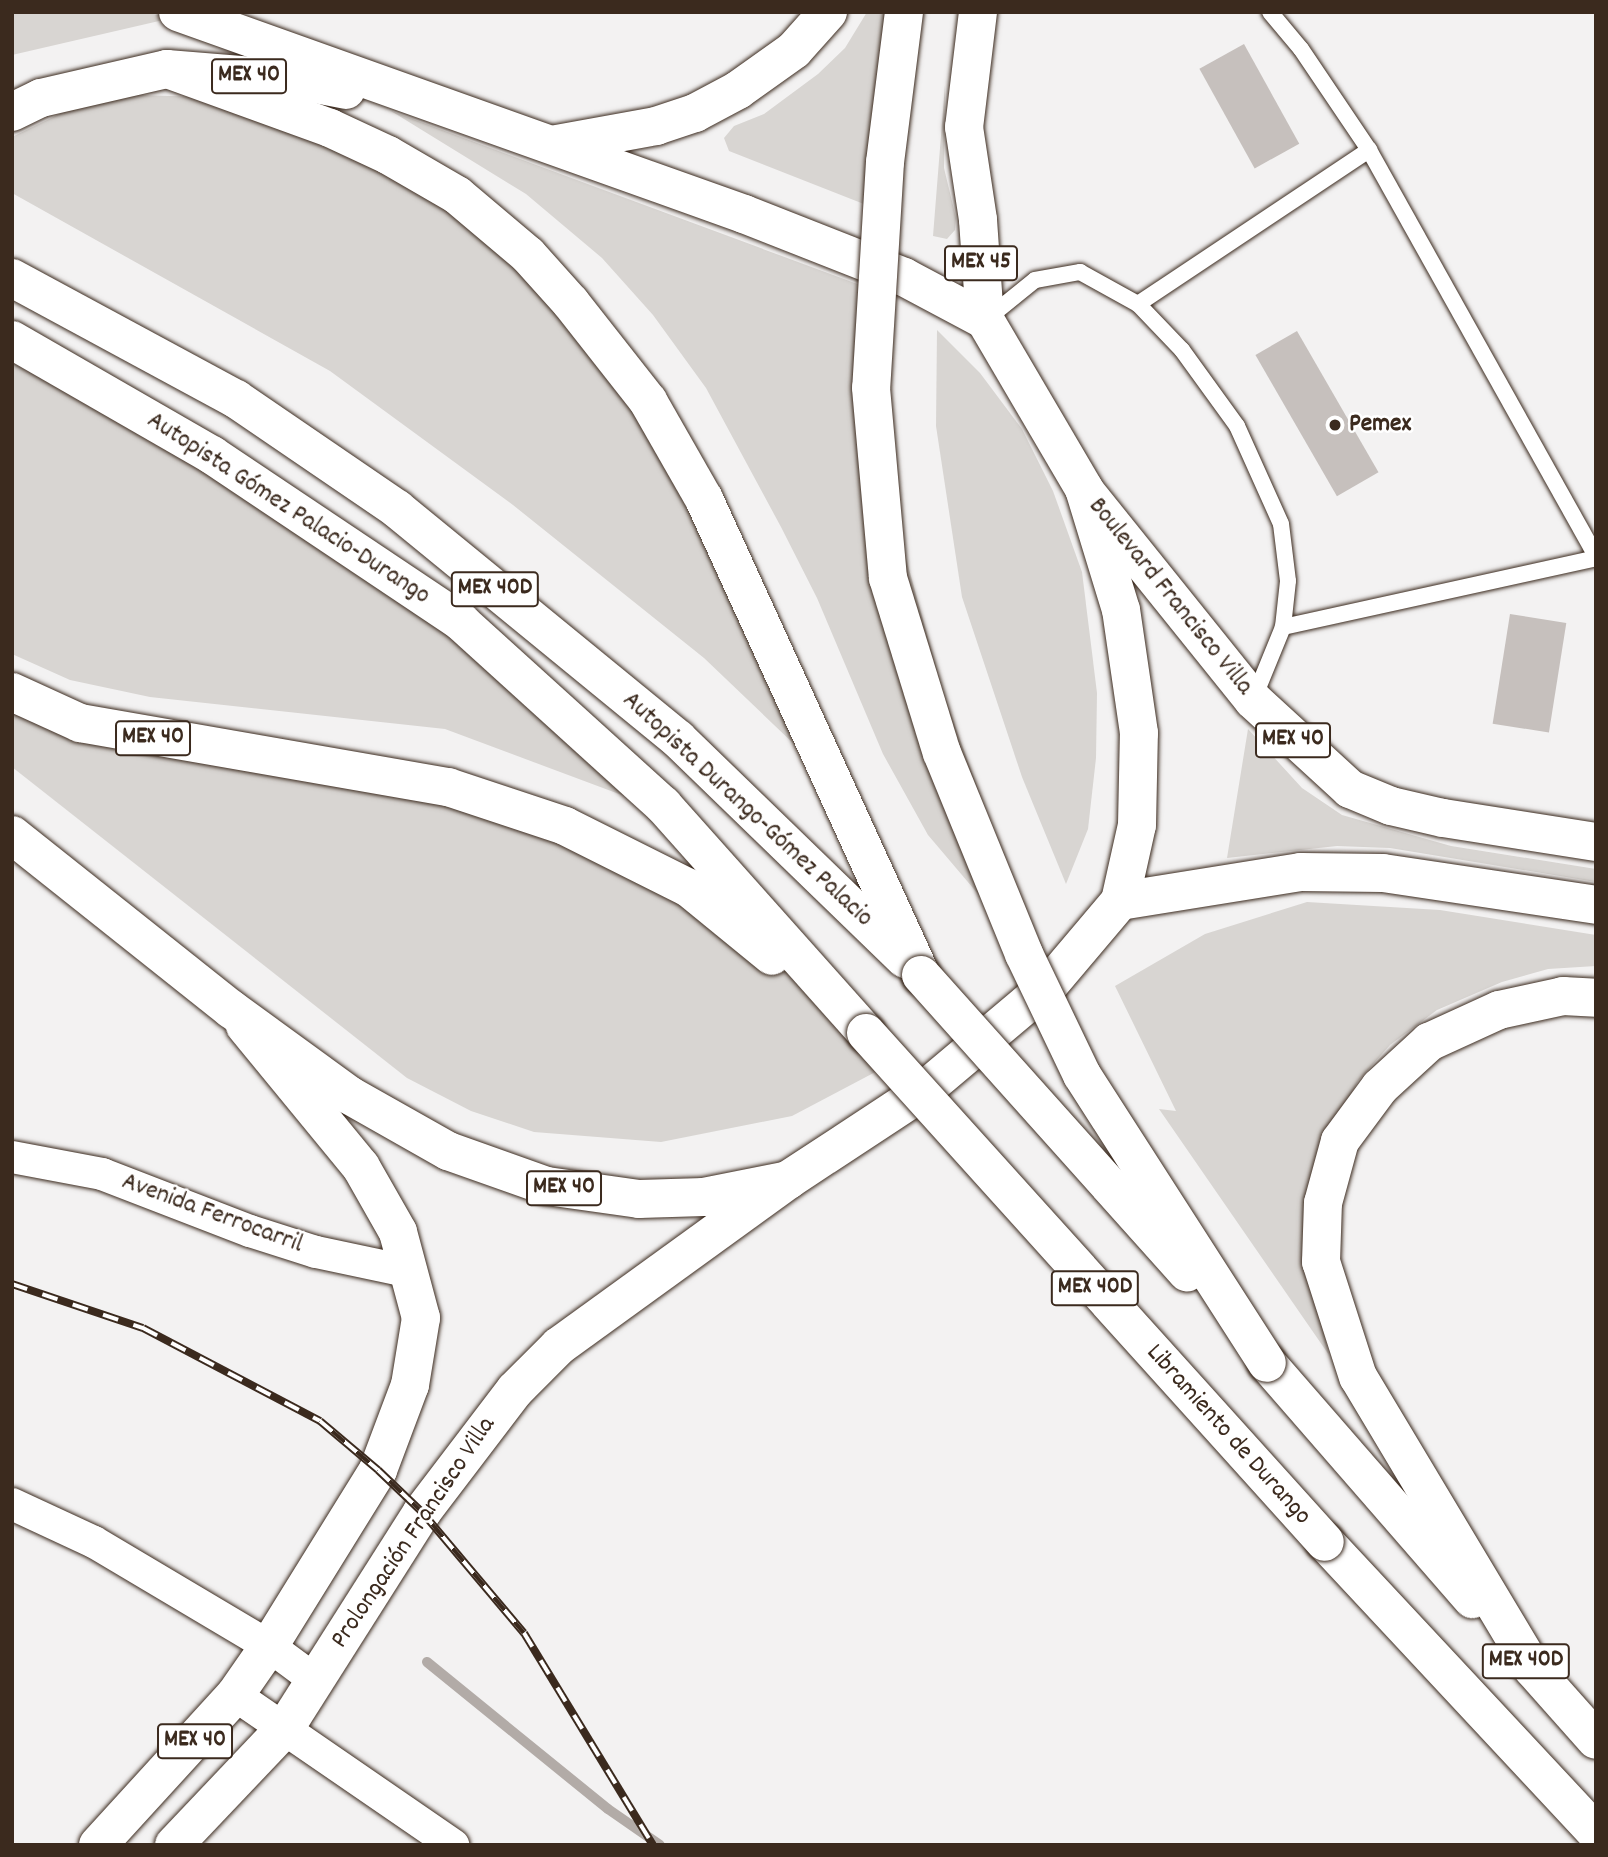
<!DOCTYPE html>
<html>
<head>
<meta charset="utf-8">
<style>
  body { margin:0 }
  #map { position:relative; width:1608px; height:1857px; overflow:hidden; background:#f3f2f2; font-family:Dekko,sans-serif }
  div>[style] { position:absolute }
  .green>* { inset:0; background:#d8d5d2 }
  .stream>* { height:10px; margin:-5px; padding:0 5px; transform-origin:5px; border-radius:5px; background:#b2aba7 }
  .building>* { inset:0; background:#c6c0bd; transform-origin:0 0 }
  .roads { filter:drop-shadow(0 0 2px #3b2a1e) drop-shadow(0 0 2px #3b2a1e) }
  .service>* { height:16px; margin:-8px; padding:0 8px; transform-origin:8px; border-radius:8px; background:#fff }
  .minor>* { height:32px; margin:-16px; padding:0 16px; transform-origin:16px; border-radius:16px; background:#fff }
  .primary>* { height:38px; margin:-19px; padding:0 19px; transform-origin:19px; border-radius:19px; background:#fff }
  .trunk>* { height:38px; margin:-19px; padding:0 19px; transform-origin:19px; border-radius:19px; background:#fff }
  .motorway>* { height:38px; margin:-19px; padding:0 19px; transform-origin:19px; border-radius:19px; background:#fff }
  .rail>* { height:8px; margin-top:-4px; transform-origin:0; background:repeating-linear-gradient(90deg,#fff 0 16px,#3b2a1e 0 32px); box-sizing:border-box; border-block:2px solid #3b2a1e }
  .bridges { filter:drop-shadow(0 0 2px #3b2a1e) drop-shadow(0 0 2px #3b2a1e) }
  .motorway-bridge>* { height:38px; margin:-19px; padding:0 19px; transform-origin:19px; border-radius:19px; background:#fff }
  .dots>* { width:19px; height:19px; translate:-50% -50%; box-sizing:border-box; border:4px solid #fff; border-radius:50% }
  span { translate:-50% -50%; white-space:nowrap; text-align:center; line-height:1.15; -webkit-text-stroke:5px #fff; paint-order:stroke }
  .shield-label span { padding:2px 5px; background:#fff; border:2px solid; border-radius:5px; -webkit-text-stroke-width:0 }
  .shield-label { font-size:24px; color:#3b2a1e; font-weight:700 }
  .poi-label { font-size:26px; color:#3b2a1e; font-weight:700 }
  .left { translate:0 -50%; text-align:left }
  .street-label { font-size:26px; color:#3b2a1e }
  .frame { position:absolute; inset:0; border:14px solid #3b2a1e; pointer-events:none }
</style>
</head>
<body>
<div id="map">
  <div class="green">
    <div style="clip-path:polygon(12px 12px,144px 12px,172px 18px,12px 55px)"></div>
    <div style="clip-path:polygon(867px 12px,887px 12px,874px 208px,729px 151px,724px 138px,734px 126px,764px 114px,818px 74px,845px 48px)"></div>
    <div style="clip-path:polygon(945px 85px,944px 168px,956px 218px,955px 230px,947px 239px,933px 236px)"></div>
    <div style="clip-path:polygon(138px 95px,202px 97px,268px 111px,429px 193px,617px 360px,840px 788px,704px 658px,513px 505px,330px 371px,12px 193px,12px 137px,76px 106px)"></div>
    <div style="clip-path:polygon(391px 111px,887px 295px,893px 511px,943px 692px,987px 814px,984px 901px,928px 835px,883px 754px,817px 598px,781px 527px,706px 388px,653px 315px,602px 258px,526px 194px)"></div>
    <div style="clip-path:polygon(937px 330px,980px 373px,1022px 429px,1053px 491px,1082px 572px,1097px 693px,1096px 758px,1088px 829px,1066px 884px,1022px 777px,962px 597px,936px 426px)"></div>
    <div style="clip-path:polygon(12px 363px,112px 415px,338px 550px,686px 819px,445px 729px,150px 697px,70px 680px,12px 654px)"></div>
    <div style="clip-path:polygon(12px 710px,430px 792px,568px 835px,761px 948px,823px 1002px,883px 1068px,792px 1116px,661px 1142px,534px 1132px,471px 1111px,407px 1078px,12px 767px)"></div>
    <div style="clip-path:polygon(1248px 729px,1302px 788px,1342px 815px,1451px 846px,1596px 869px,1596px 882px,1390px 848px,1337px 846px,1227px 858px)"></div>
    <div style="clip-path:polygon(1307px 902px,1440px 910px,1596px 935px,1596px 966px,1548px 969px,1502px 982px,1437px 1010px,1390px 1045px,1358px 1081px,1338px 1119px,1317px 1304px,1329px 1355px,1159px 1109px,1176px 1111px,1115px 986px,1205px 934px)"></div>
  </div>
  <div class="stream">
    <div style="left:427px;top:1662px;width:233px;rotate:39.1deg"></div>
    <div style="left:608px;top:1809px;width:63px;rotate:34.7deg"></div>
  </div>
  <div class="building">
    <div style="left:1244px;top:44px;width:114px;height:51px;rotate:61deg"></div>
    <div style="left:1297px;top:331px;width:163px;height:48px;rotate:60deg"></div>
    <div style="left:1510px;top:614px;width:57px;height:111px;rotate:9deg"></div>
  </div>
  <div class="roads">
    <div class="service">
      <div style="left:1270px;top:12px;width:48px;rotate:50deg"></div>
      <div style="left:1301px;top:49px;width:122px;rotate:56deg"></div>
      <div style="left:1369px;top:150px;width:465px;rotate:60.8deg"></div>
      <div style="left:1138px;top:304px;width:278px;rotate:-33.7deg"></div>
      <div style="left:988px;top:318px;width:60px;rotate:-39deg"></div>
      <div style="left:1035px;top:280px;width:46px;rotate:-10.1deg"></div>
      <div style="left:1080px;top:272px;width:66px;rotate:28.9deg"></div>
      <div style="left:1138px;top:304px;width:64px;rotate:46.3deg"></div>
      <div style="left:1182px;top:350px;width:94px;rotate:54.1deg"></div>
      <div style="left:1237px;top:426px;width:107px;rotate:65.8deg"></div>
      <div style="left:1281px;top:524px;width:57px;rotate:83deg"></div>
      <div style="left:1288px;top:581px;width:46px;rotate:96.2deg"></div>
      <div style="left:1283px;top:627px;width:77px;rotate:112.2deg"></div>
      <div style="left:1283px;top:627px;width:321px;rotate:-12.4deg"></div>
    </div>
    <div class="minor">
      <div style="left:12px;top:1157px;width:92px;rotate:10.7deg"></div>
      <div style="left:102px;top:1174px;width:159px;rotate:21.1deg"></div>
      <div style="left:250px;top:1231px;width:69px;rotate:17.7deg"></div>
      <div style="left:316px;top:1252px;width:97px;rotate:11.9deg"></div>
      <div style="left:12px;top:1504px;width:90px;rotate:24.9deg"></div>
      <div style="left:94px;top:1542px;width:204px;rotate:30.7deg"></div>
      <div style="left:269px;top:1646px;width:57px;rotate:36.5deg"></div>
      <div style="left:235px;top:1695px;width:265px;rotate:34.5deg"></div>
    </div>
    <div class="primary">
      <div style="left:1085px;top:491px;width:268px;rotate:51.2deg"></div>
      <div style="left:1253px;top:700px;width:132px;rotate:42.5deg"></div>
      <div style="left:1350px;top:789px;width:44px;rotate:22.5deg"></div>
      <div style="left:1391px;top:806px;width:53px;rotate:13deg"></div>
      <div style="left:1443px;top:818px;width:155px;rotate:8.9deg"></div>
      <div style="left:1120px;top:901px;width:183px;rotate:-9.1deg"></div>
      <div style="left:1301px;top:872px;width:82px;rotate:0.7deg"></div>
      <div style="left:1383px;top:873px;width:215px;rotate:8.5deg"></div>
      <div style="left:98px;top:1845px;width:203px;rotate:-47.6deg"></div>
      <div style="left:235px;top:1695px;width:60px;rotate:-55.2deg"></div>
      <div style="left:269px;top:1646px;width:207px;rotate:-58.2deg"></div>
      <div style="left:378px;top:1470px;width:91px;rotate:-69.4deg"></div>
      <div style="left:410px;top:1385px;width:68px;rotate:-80.7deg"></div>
      <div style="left:421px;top:1318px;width:89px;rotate:-105deg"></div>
      <div style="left:398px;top:1232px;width:75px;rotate:-119.6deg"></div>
      <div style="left:361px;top:1167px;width:183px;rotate:-129.4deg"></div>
      <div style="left:174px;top:1845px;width:161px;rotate:-46.5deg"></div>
      <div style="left:285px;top:1728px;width:256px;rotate:-57.6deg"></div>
      <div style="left:422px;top:1512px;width:153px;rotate:-52.7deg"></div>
      <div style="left:515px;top:1390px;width:62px;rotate:-45deg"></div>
      <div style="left:559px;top:1346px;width:283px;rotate:-35.9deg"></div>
    </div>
    <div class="trunk">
      <div style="left:978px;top:12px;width:116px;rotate:96.9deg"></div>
      <div style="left:964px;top:127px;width:94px;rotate:81.4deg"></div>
      <div style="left:978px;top:220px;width:100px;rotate:86deg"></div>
      <div style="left:985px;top:320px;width:196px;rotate:59.6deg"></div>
      <div style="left:557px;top:144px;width:101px;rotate:-10.3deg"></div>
      <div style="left:656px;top:126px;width:41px;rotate:-18.4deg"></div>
      <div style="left:695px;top:113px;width:49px;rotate:-28.1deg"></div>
      <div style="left:738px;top:90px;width:69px;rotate:-35.5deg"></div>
      <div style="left:794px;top:50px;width:51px;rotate:-48.2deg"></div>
    </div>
    <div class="motorway">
      <div style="left:178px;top:12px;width:601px;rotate:19.64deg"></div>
      <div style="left:744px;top:214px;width:172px;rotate:21.5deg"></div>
      <div style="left:904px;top:277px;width:92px;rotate:28deg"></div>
      <div style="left:167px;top:69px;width:173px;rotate:19.9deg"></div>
      <div style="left:330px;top:128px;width:64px;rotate:25deg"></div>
      <div style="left:388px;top:155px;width:80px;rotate:30.1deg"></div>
      <div style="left:457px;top:195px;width:93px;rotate:40.2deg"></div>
      <div style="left:528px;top:255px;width:64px;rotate:48.1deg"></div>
      <div style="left:571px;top:303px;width:125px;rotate:51.8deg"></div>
      <div style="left:648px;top:401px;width:113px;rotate:60.3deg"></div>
      <div style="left:704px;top:499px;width:523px;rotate:65.49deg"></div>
      <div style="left:12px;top:112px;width:32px;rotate:-26deg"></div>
      <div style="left:41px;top:98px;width:129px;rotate:-13deg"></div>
      <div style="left:167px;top:69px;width:123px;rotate:4.6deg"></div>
      <div style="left:290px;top:79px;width:57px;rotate:11.1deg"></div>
      <div style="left:12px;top:278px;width:255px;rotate:28.4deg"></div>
      <div style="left:236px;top:399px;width:195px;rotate:34.3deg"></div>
      <div style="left:397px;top:509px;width:363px;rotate:39.3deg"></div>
      <div style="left:678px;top:739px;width:316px;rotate:44.1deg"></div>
      <div style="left:12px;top:340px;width:231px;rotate:29.9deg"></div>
      <div style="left:212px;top:455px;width:300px;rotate:33.8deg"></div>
      <div style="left:461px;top:622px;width:273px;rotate:42.2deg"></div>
      <div style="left:663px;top:805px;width:305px;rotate:48.3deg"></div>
      <div style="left:12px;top:692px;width:75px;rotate:24.5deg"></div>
      <div style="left:80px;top:723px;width:374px;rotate:9.9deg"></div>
      <div style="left:448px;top:787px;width:123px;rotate:18.4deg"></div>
      <div style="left:565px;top:826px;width:139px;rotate:26.6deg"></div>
      <div style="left:689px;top:888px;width:107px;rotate:39.3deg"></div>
      <div style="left:12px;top:835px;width:280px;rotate:38.5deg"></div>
      <div style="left:231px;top:1009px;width:146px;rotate:36.1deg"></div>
      <div style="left:349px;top:1095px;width:114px;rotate:29.5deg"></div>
      <div style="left:448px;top:1151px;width:105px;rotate:19.5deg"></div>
      <div style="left:547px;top:1186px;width:93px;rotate:8deg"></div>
      <div style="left:639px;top:1199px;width:65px;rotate:-1.8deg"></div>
      <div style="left:704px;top:1197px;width:86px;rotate:-11.4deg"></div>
      <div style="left:788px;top:1180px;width:160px;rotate:-33.3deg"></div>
      <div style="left:922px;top:1092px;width:166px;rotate:-40.1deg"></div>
      <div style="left:1049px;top:985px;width:110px;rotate:-49.8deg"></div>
      <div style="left:1120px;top:901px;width:78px;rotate:-77.4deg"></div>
      <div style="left:1137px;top:825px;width:92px;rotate:-88.8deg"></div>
      <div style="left:1139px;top:733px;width:124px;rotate:-98.3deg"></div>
      <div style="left:1121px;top:610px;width:127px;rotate:-107deg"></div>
      <div style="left:1267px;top:1363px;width:313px;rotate:49deg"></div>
      <div style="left:1325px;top:1542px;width:398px;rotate:47deg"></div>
      <div style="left:1516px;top:1650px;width:120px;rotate:48.4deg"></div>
      <div style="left:1533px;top:1669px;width:340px;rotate:-120.9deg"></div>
      <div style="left:1358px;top:1377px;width:121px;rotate:-107.8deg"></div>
      <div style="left:1321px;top:1262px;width:59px;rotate:-88.1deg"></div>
      <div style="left:1323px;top:1203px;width:64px;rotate:-74.7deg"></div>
      <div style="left:1340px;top:1141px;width:67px;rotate:-53.5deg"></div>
      <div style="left:1380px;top:1087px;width:67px;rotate:-42.6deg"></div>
      <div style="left:1429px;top:1042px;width:77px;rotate:-24.6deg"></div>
      <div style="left:1499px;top:1010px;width:66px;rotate:-12.3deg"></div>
      <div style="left:1563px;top:996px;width:33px;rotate:3deg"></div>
    </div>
  </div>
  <div class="rail">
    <div style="left:12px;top:1284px;width:138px;rotate:18.6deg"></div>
    <div style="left:143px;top:1328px;width:200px;rotate:27.7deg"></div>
    <div style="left:320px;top:1421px;width:76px;rotate:40.2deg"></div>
    <div style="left:378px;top:1470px;width:61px;rotate:43.7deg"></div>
    <div style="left:422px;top:1512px;width:158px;rotate:49.9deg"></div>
    <div style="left:524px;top:1633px;width:248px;rotate:58.7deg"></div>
  </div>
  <div class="bridges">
    <div class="motorway-bridge">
      <div style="left:904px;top:12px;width:151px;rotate:97.2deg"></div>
      <div style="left:885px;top:162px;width:226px;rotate:93.5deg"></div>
      <div style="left:871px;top:388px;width:191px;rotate:84.9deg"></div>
      <div style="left:888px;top:578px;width:183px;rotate:72.9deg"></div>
      <div style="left:942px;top:753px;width:217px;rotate:67.8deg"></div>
      <div style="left:1024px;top:954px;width:134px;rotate:64.4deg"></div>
      <div style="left:1082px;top:1075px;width:342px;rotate:57.3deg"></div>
      <div style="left:921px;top:975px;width:399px;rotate:48.2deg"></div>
      <div style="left:866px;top:1033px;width:685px;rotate:47.96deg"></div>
    </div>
  </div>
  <div class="dots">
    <div style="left:1335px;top:425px;background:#3b2a1e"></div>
  </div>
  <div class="shield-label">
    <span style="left:249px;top:76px">MEX 40</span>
    <span style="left:981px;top:263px">MEX 45</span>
    <span style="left:495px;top:589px">MEX 40D</span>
    <span style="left:153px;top:738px">MEX 40</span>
    <span style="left:1293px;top:740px">MEX 40</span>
    <span style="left:564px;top:1188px">MEX 40</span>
    <span style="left:1095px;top:1288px">MEX 40D</span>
    <span style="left:1526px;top:1661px">MEX 40D</span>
    <span style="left:195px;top:1741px">MEX 40</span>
  </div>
  <div class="poi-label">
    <span class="left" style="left:1349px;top:425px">Pemex</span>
  </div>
  <div class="street-label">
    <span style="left:288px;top:509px;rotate:33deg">Autopista Gómez Palacio-Durango</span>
    <span style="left:1170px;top:597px;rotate:51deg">Boulevard Francisco Villa</span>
    <span style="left:747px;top:810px;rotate:43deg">Autopista Durango-Gómez Palacio</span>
    <span style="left:212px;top:1214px;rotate:20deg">Avenida Ferrocarril</span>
    <span style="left:1228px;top:1435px;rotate:48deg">Libramiento de Durango</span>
    <span style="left:414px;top:1533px;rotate:-56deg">Prolongación Francisco Villa</span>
  </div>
  <div class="frame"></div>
</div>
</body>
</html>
